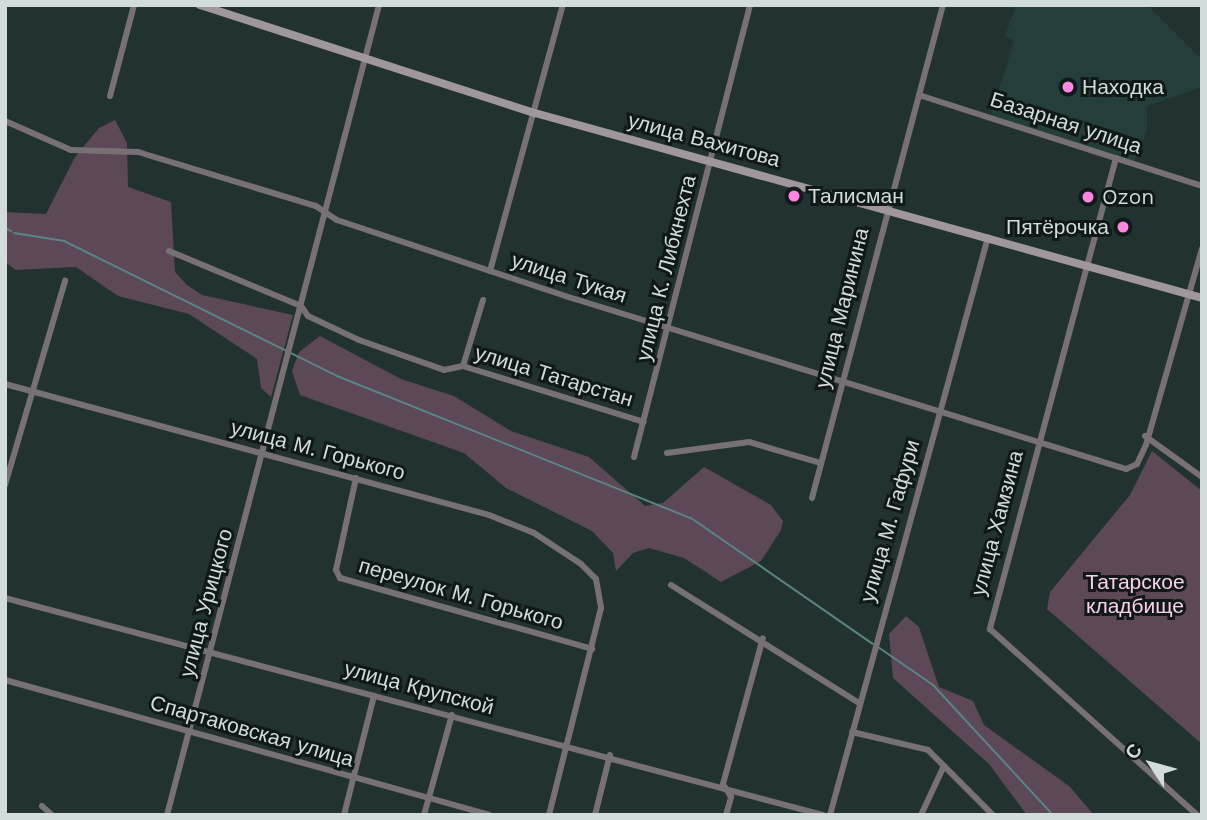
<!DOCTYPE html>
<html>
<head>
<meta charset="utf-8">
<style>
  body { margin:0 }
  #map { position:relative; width:1207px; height:820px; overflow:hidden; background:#223231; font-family:"Work Sans",sans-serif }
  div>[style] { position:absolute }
  .built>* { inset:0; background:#243e3c }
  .green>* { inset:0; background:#5d4857 }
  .stream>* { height:2px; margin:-1px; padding:0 1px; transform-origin:1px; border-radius:1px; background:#598582 }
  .street>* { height:6px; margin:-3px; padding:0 3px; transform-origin:3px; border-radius:3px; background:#777175 }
  .secondary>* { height:8px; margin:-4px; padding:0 4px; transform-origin:4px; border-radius:4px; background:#a0969d }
  .dots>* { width:19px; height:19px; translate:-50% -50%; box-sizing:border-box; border:4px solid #111818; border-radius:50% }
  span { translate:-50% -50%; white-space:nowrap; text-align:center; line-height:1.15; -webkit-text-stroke:6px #111818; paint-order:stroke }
  .poi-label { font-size:21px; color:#d2dcdb }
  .left { translate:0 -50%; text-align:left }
  .right { translate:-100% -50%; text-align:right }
  .street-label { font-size:21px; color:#d2dcdb }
  .park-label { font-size:21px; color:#faceed }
  .frame { position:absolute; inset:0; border:7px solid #d2dcdb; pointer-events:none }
  .north { position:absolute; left:1116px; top:729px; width:70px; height:70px; -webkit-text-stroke:5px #111818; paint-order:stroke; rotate:306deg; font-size:19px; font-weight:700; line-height:28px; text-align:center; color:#d2dcdb }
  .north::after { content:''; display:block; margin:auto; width:24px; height:32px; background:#d2dcdb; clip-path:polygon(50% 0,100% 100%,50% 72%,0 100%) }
</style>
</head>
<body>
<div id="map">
  <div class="built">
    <div style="clip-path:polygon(1016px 5px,1147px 5px,1202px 60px,1202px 87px,1147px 106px,1147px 131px,1134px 163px,991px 115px,1014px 41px,1005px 36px)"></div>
  </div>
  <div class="green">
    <div style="clip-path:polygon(115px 120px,127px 143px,128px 187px,171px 202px,175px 272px,187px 285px,202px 295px,293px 315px,271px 397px,261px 388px,257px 359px,189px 314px,118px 296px,76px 267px,16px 270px,5px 262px,5px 212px,46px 214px,75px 157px,99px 128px)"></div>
    <div style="clip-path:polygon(320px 336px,401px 379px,454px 396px,511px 431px,589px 457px,645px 506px,663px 503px,704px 467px,771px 505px,783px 521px,781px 530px,761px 561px,721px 582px,684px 558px,649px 548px,633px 553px,616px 571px,613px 553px,592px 531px,506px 488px,464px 453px,300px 395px,292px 371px,299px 352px)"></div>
    <div style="clip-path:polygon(1152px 451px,1202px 491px,1202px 744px,1047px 609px,1050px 592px,1130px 495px)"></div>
    <div style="clip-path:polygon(906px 616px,919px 627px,939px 687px,973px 701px,984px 725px,1069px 786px,1094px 815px,1027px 815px,989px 764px,893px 678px,889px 634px)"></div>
  </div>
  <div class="stream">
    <div style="left:5px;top:228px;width:7px;rotate:27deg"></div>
    <div style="left:14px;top:233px;width:51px;rotate:9.1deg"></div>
    <div style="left:64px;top:241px;width:305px;rotate:26.3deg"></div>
    <div style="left:337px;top:376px;width:381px;rotate:21.9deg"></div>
    <div style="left:691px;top:518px;width:221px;rotate:34.7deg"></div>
    <div style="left:878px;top:647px;width:67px;rotate:34.6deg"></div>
    <div style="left:933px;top:685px;width:177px;rotate:47.3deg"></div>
  </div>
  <div class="street">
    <div style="left:919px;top:95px;width:297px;rotate:17.8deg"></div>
    <div style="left:110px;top:96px;width:94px;rotate:-75.2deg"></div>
    <div style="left:5px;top:121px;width:72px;rotate:23.7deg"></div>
    <div style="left:71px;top:150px;width:67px;rotate:1.7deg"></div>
    <div style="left:138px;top:152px;width:186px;rotate:16.9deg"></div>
    <div style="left:316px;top:206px;width:25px;rotate:34deg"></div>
    <div style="left:337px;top:220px;width:251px;rotate:18.4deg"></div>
    <div style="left:575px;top:299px;width:577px;rotate:17.15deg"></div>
    <div style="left:1126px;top:469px;width:12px;rotate:-24deg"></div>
    <div style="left:1137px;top:464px;width:21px;rotate:-65deg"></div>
    <div style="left:1146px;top:445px;width:204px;rotate:-74.1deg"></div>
    <div style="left:1116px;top:158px;width:488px;rotate:105deg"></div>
    <div style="left:990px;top:629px;width:278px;rotate:41.9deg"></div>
    <div style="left:169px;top:251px;width:143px;rotate:22.6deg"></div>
    <div style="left:301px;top:306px;width:12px;rotate:55deg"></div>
    <div style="left:308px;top:316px;width:56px;rotate:25.2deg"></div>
    <div style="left:359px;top:340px;width:90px;rotate:19.4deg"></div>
    <div style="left:444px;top:370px;width:19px;rotate:-12deg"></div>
    <div style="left:463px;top:366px;width:189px;rotate:17.2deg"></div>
    <div style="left:490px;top:271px;width:276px;rotate:-74.7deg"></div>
    <div style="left:463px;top:366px;width:69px;rotate:-73.1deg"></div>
    <div style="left:5px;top:384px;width:501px;rotate:15.14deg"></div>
    <div style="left:489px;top:515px;width:48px;rotate:21.8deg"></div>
    <div style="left:534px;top:533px;width:56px;rotate:33.4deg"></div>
    <div style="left:581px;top:564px;width:21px;rotate:45deg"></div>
    <div style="left:596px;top:579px;width:29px;rotate:80deg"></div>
    <div style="left:601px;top:608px;width:213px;rotate:104.1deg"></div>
    <div style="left:1145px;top:436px;width:70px;rotate:35.7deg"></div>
    <div style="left:667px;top:453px;width:83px;rotate:-7.6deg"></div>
    <div style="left:749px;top:442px;width:75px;rotate:16.3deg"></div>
    <div style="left:634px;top:457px;width:467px;rotate:-75.6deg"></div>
    <div style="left:356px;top:478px;width:94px;rotate:102.3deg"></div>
    <div style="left:336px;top:570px;width:9px;rotate:63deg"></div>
    <div style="left:340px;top:578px;width:262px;rotate:15.7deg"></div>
    <div style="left:5px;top:485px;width:213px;rotate:-73.6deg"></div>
    <div style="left:812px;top:498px;width:510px;rotate:-75.12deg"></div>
    <div style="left:671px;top:585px;width:222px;rotate:32.1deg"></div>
    <div style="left:5px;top:598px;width:846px;rotate:14.86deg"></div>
    <div style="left:5px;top:680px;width:503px;rotate:15.55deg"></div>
    <div style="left:852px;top:732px;width:78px;rotate:13.3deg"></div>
    <div style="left:928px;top:750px;width:92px;rotate:45deg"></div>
    <div style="left:42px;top:806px;width:13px;rotate:42deg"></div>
    <div style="left:167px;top:815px;width:837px;rotate:-75.33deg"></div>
    <div style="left:344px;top:815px;width:123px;rotate:-75.9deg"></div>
    <div style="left:424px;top:815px;width:104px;rotate:-74.4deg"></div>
    <div style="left:595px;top:815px;width:62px;rotate:-76deg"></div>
    <div style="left:726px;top:815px;width:19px;rotate:-74deg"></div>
    <div style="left:731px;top:797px;width:15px;rotate:-122deg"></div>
    <div style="left:723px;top:784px;width:151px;rotate:-74.7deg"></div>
    <div style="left:830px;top:815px;width:599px;rotate:-74.71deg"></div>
    <div style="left:921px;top:815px;width:54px;rotate:-64.9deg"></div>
  </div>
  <div class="secondary">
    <div style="left:200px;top:5px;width:352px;rotate:17.9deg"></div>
    <div style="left:535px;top:113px;width:692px;rotate:15.5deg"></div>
  </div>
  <div class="dots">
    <div style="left:1068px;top:87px;background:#fd86e1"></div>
    <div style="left:794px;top:196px;background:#fd86e1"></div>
    <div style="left:1088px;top:197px;background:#fd86e1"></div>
    <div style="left:1123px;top:227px;background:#fd86e1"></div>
  </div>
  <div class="poi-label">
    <span class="left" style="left:1082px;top:87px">Находка</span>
    <span class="left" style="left:808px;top:196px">Талисман</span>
    <span class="left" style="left:1102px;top:197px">Ozon</span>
    <span class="right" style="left:1109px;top:227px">Пятёрочка</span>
  </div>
  <div class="street-label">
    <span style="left:1066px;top:123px;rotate:18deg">Базарная улица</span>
    <span style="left:704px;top:140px;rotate:15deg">улица Вахитова</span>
    <span style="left:666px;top:268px;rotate:-76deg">улица К. Либкнехта</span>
    <span style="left:569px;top:278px;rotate:18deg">улица Тукая</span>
    <span style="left:842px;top:308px;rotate:-76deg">улица Маринина</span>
    <span style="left:554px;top:376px;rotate:17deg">улица Татарстан</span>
    <span style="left:318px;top:450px;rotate:15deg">улица М. Горького</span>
    <span style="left:890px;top:521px;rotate:-74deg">улица М. Гафури</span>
    <span style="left:997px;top:523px;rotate:-75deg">улица Хамзина</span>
    <span style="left:461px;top:594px;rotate:16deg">переулок М. Горького</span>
    <span style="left:206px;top:603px;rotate:-75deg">улица Урицкого</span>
    <span style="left:419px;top:688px;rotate:15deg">улица Крупской</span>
    <span style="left:252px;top:731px;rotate:16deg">Спартаковская улица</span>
  </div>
  <div class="park-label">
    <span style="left:1135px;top:594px">Татарское<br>кладбище</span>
  </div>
  <div class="frame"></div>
  <div class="north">С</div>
</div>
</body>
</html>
